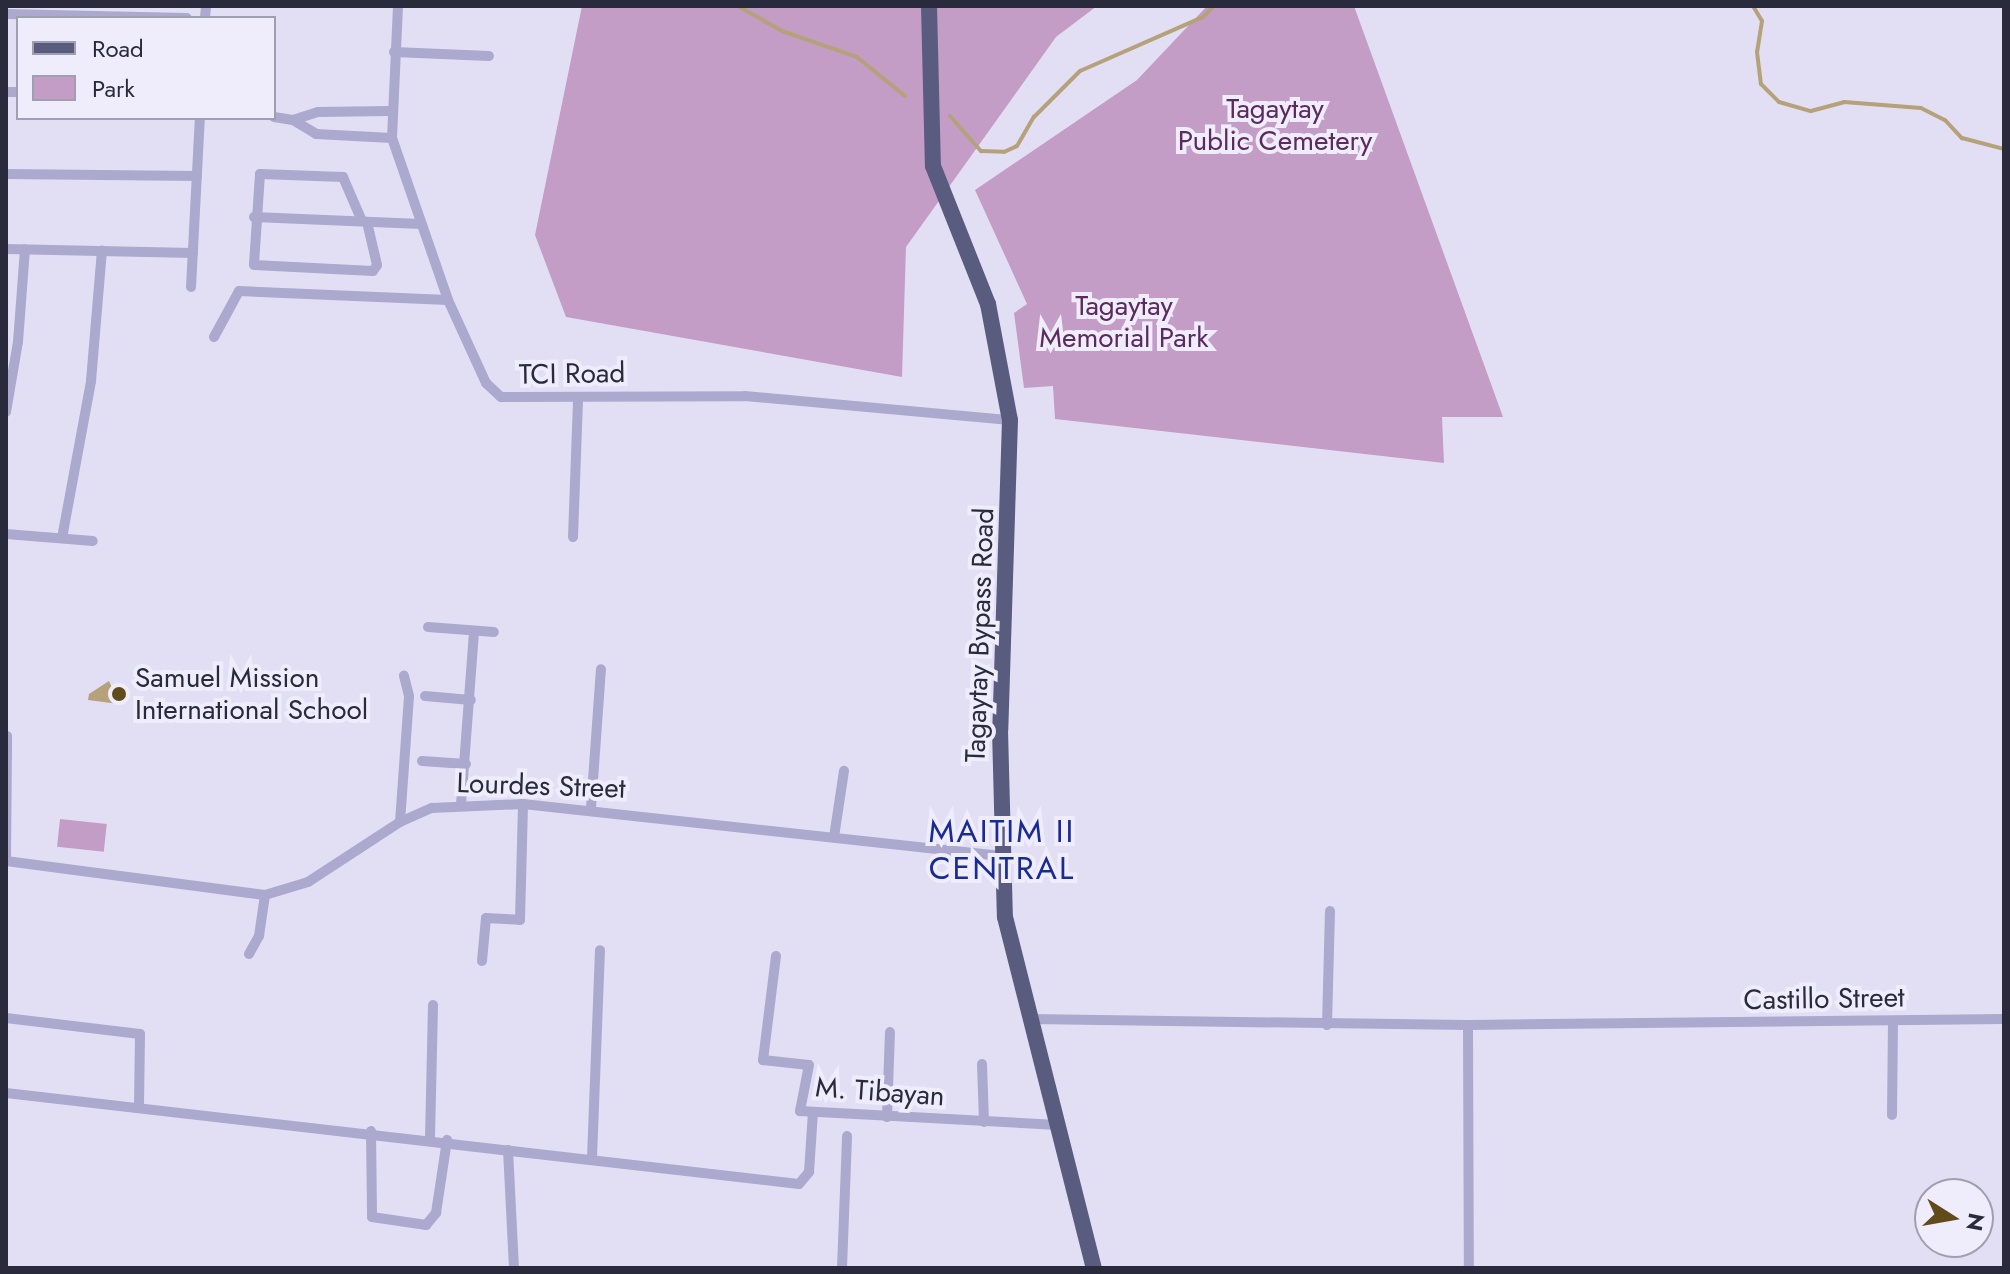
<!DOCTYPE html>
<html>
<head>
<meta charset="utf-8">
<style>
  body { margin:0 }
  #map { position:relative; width:2010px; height:1274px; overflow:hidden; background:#e2dff5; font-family:Jost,sans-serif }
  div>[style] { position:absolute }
  .green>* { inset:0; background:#c49dc6; transform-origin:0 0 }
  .water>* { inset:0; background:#b5a17a }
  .stream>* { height:4px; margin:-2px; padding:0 2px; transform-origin:2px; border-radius:2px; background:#b5a17a }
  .minor>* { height:10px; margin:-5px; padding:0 5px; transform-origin:5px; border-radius:5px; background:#aca9cf }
  .primary>* { height:16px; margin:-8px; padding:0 8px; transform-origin:8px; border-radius:8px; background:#595b7f }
  .dots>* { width:22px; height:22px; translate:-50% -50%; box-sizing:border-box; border:4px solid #efecfc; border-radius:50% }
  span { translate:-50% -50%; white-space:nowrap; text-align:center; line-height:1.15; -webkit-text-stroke:8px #efecfc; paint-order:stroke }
  .park-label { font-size:28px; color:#5c2a5d }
  .street-label { font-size:28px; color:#292b3c }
  .poi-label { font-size:28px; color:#292b3c }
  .left { translate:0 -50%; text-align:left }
  .quarter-label { font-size:32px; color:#1a2c93; letter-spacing:2px }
  .frame { position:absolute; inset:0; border:8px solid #292b3c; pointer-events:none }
  .legend { position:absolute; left:16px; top:16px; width:260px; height:104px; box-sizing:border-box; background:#efecfc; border:2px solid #a09faf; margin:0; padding:10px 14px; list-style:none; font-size:24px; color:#292b3c }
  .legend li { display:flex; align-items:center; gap:16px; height:40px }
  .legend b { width:40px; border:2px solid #a09faf }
  .north { position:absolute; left:1914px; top:1178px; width:80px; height:80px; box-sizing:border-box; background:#efecfc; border:2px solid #a09faf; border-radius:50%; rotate:101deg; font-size:22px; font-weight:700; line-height:32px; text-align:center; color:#292b3c }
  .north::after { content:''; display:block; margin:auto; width:28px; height:36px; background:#624b1a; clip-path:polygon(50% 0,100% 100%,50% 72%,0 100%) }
</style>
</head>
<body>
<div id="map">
  <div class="green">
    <div style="clip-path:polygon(582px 6px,1097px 6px,1056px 37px,906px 247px,902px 377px,566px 317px,535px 235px)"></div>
    <div style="clip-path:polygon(1207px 6px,1354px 6px,1503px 417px,1442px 417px,1444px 463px,1055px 419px,1053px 386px,1024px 388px,1014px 313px,1027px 304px,975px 190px,1137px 80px)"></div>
    <div style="left:60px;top:819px;width:47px;height:28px;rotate:6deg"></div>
  </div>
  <div class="water">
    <div style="clip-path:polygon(109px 681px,119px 704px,88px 700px,89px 694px)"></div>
  </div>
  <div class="stream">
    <div style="left:738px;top:6px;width:51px;rotate:29.6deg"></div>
    <div style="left:782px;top:31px;width:79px;rotate:19.1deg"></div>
    <div style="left:857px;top:57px;width:62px;rotate:39.1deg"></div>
    <div style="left:1753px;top:6px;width:17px;rotate:59deg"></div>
    <div style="left:1762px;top:21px;width:31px;rotate:99deg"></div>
    <div style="left:1757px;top:52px;width:32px;rotate:83deg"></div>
    <div style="left:1761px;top:84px;width:25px;rotate:45deg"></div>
    <div style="left:1779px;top:102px;width:33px;rotate:16deg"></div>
    <div style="left:1811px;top:111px;width:34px;rotate:-15deg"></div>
    <div style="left:1844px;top:102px;width:77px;rotate:4.5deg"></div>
    <div style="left:1921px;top:108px;width:27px;rotate:27deg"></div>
    <div style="left:1945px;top:120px;width:25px;rotate:47deg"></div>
    <div style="left:1962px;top:138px;width:43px;rotate:14.7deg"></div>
    <div style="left:950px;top:116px;width:47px;rotate:48.5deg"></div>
    <div style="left:981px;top:151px;width:23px;rotate:2deg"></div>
    <div style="left:1004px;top:152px;width:14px;rotate:-25deg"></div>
    <div style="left:1017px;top:146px;width:34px;rotate:-60deg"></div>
    <div style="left:1034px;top:117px;width:65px;rotate:-45deg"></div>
    <div style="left:1080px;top:71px;width:134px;rotate:-23.7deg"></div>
    <div style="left:1203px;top:17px;width:16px;rotate:-45deg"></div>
  </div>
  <div class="minor">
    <div style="left:398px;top:6px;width:132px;rotate:92.6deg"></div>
    <div style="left:392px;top:138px;width:171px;rotate:70.9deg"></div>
    <div style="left:448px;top:300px;width:91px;rotate:65.4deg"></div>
    <div style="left:486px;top:383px;width:21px;rotate:43deg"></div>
    <div style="left:501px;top:397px;width:244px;rotate:-0.2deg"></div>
    <div style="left:745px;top:396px;width:266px;rotate:5.2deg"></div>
    <div style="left:6px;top:14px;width:181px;rotate:1.3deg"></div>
    <div style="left:205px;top:18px;width:12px;rotate:-85deg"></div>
    <div style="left:394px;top:52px;width:95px;rotate:2.4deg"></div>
    <div style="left:6px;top:92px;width:12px"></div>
    <div style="left:274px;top:117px;width:19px;rotate:9deg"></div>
    <div style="left:293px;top:120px;width:27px;rotate:31deg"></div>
    <div style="left:316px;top:134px;width:76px;rotate:3deg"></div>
    <div style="left:293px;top:120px;width:26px;rotate:-18deg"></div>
    <div style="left:318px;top:112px;width:72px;rotate:-0.8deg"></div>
    <div style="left:6px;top:174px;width:191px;rotate:0.6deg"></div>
    <div style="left:254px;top:217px;width:167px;rotate:2.4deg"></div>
    <div style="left:362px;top:221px;width:48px;rotate:-113.4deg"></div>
    <div style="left:343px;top:177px;width:83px;rotate:-177.9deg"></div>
    <div style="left:260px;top:174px;width:91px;rotate:93.8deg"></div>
    <div style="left:254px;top:265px;width:119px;rotate:2.9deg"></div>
    <div style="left:373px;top:271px;width:7px;rotate:-56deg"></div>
    <div style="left:377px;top:265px;width:44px;rotate:-103.1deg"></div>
    <div style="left:6px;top:249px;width:187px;rotate:1.2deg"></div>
    <div style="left:191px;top:287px;width:169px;rotate:-87deg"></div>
    <div style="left:214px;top:337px;width:52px;rotate:-61.5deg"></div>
    <div style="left:239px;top:291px;width:209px;rotate:2.5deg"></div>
    <div style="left:6px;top:412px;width:71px;rotate:-80.3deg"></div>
    <div style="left:18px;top:342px;width:93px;rotate:-85.7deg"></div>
    <div style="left:6px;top:534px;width:87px;rotate:4.6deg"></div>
    <div style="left:573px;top:537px;width:139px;rotate:-87.9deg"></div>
    <div style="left:62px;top:538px;width:160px;rotate:-79.5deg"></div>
    <div style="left:91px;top:381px;width:131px;rotate:-85.2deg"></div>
    <div style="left:428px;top:627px;width:66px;rotate:4.3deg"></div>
    <div style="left:425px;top:696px;width:46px;rotate:5deg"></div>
    <div style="left:422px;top:761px;width:44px;rotate:3.9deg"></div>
    <div style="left:461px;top:805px;width:174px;rotate:-85.7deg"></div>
    <div style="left:591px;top:808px;width:139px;rotate:-85.9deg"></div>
    <div style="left:400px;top:822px;width:126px;rotate:-85.9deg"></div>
    <div style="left:409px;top:696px;width:21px;rotate:-104deg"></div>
    <div style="left:834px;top:837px;width:67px;rotate:-81.4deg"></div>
    <div style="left:6px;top:861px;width:261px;rotate:7.5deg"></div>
    <div style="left:265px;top:895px;width:45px;rotate:-16.8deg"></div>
    <div style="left:308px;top:882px;width:110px;rotate:-33.1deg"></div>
    <div style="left:400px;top:822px;width:35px;rotate:-24deg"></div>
    <div style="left:432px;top:808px;width:91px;rotate:-2.5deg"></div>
    <div style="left:523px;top:804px;width:481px;rotate:6.2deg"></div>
    <div style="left:6px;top:861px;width:125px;rotate:-89.5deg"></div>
    <div style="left:249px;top:954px;width:21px;rotate:-61deg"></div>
    <div style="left:259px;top:936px;width:41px;rotate:-81.7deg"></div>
    <div style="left:776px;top:956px;width:105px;rotate:97.1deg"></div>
    <div style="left:763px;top:1060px;width:46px;rotate:6.2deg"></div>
    <div style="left:809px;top:1065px;width:47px;rotate:101.1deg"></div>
    <div style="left:800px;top:1111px;width:258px;rotate:3.1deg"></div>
    <div style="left:482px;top:961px;width:43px;rotate:-84.7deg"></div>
    <div style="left:486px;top:918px;width:34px;rotate:3deg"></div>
    <div style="left:520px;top:920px;width:116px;rotate:-88.5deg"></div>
    <div style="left:6px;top:1018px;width:135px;rotate:6.8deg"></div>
    <div style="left:140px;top:1034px;width:74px;rotate:90.8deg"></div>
    <div style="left:1030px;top:1019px;width:438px;rotate:0.8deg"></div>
    <div style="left:1468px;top:1025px;width:536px;rotate:-0.64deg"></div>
    <div style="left:1327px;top:1025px;width:114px;rotate:-88.5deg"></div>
    <div style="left:1468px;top:1025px;width:243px;rotate:89.8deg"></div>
    <div style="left:982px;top:1064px;width:58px;rotate:88deg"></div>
    <div style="left:6px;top:1093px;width:798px;rotate:6.55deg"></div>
    <div style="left:799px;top:1184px;width:16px;rotate:-50deg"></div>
    <div style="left:809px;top:1172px;width:60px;rotate:-86.2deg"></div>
    <div style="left:1892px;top:1115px;width:94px;rotate:-89.4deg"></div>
    <div style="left:887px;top:1117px;width:85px;rotate:-88deg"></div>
    <div style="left:371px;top:1131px;width:86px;rotate:89.3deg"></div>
    <div style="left:372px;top:1217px;width:55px;rotate:8.4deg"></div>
    <div style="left:426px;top:1225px;width:16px;rotate:-50deg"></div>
    <div style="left:436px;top:1213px;width:74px;rotate:-81.4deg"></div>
    <div style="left:430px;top:1138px;width:133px;rotate:-88.7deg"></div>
    <div style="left:508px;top:1150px;width:118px;rotate:87.1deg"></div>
    <div style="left:592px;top:1158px;width:208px;rotate:-87.8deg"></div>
    <div style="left:842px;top:1268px;width:132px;rotate:-87.8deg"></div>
  </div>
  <div class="primary">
    <div style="left:929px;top:6px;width:160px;rotate:88.6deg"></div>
    <div style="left:933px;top:166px;width:149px;rotate:68.3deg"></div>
    <div style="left:988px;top:304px;width:118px;rotate:79.3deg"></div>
    <div style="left:1010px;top:420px;width:310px;rotate:91.8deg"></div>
    <div style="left:1000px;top:730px;width:187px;rotate:88.5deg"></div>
    <div style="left:1005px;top:917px;width:362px;rotate:75.8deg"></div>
  </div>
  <div class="dots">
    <div style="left:119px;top:694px;background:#624b1a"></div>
  </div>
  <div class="park-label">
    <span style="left:1275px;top:125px">Tagaytay<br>Public Cemetery</span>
    <span style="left:1124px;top:322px">Tagaytay<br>Memorial Park</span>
  </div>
  <div class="street-label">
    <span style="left:572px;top:374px;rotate:-1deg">TCI Road</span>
    <span style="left:980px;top:635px;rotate:-88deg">Tagaytay Bypass Road</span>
    <span style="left:541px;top:786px;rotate:2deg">Lourdes Street</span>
    <span style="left:1824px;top:999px;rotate:-1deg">Castillo Street</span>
    <span style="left:880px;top:1092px;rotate:4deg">M. Tibayan</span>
  </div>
  <div class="poi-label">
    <span class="left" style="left:135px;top:694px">Samuel Mission<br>International School</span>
  </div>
  <div class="quarter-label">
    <span style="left:1002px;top:850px">MAITIM II<br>CENTRAL</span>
  </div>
  <div class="frame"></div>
  <ul class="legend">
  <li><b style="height:10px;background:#595b7f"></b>Road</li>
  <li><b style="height:22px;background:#c49dc6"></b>Park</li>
  </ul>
  <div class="north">N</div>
</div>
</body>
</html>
